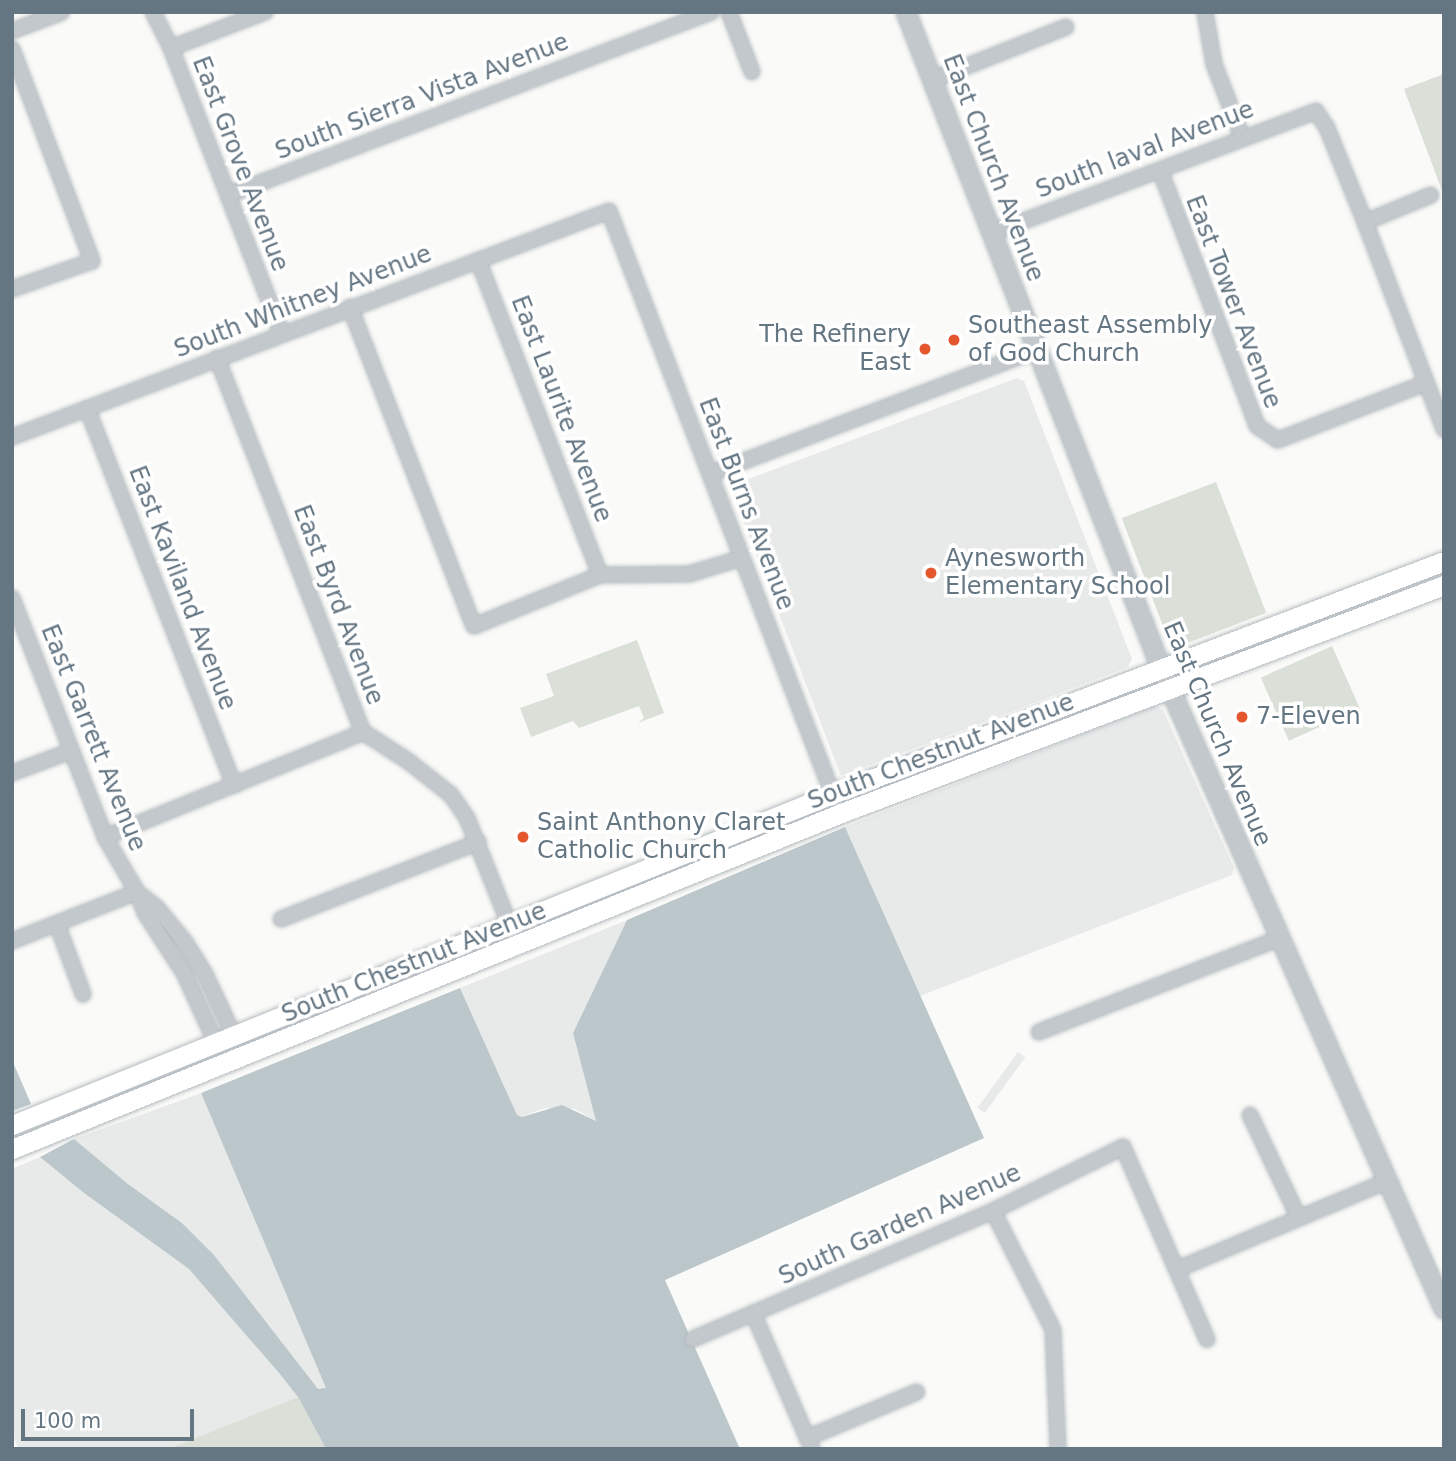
<!DOCTYPE html>
<html>
<head>
<meta charset="utf-8">
<style>
  body { margin:0 }
  #map { position:relative; width:1456px; height:1461px; overflow:hidden; background:#fafaf8; font-family:"DejaVu Sans",sans-serif }
  div>[style] { position:absolute }
  .built>* { inset:0; background:#e8e9e9; transform-origin:0 0 }
  .green>* { inset:0; background:#dadfd7; transform-origin:0 0 }
  .water>* { inset:0; background:#bbc7cb }
  .roads { filter:drop-shadow(0 0 2px #b3babf) drop-shadow(0 0 2px #b3babf) }
  .minor>* { height:14px; margin:-7px; padding:0 7px; transform-origin:7px; border-radius:7px; background:#c3c8cc }
  .tertiary>* { height:18px; margin:-9px; padding:0 9px; transform-origin:9px; border-radius:9px; background:#c3c8cc }
  .secondary>* { height:19px; margin:-9.5px; padding:0 9.5px; transform-origin:9.5px; border-radius:9.5px; background:#fff }
  .dots>* { width:19px; height:19px; translate:-50% -50%; box-sizing:border-box; border:4px solid #fff; border-radius:50% }
  span { translate:-50% -50%; white-space:nowrap; text-align:center; line-height:1.15; -webkit-text-stroke:7px #fff; paint-order:stroke }
  .street-label { font-size:24px; color:#657683 }
  .poi-label { font-size:24px; color:#657683 }
  .left { translate:0 -50%; text-align:left }
  .right { translate:-100% -50%; text-align:right }
  .frame { position:absolute; inset:0; border:14px solid #657683; pointer-events:none }
  .scale { position:absolute; left:21px; top:1409px; width:173px; height:32px; box-sizing:border-box; border:4px solid #657683; border-top:0; padding-left:9px; font-size:21px; line-height:24px; white-space:nowrap; color:#657683; -webkit-text-stroke:5px #fff; paint-order:stroke }
</style>
</head>
<body>
<div id="map">
  <div class="built">
    <div style="clip-path:polygon(1017px 378px,1024px 381px,1132px 659px,1128px 667px,841px 776px,730px 486px)"></div>
    <div style="clip-path:polygon(1155px 706px,1163px 710px,1234px 868px,1232px 875px,920px 996px,845px 827px)"></div>
    <div style="clip-path:polygon(627px 920px,573px 1033px,596px 1121px,575px 1109px,545px 1108px,521px 1117px,517px 1115px,460px 988px)"></div>
    <div style="left:1018px;top:1052px;width:9px;height:69px;rotate:36deg"></div>
    <div style="clip-path:polygon(201px 1093px,327px 1388px,318px 1390px,214px 1255px,182px 1223px,128px 1184px,74px 1139px)"></div>
    <div style="clip-path:polygon(40px 1157px,84px 1193px,189px 1269px,228px 1310px,298px 1397px,168px 1449px,19px 1449px,12px 1434px,12px 1169px)"></div>
  </div>
  <div class="green">
    <div style="clip-path:polygon(1444px 74px,1444px 196px,1404px 89px)"></div>
    <div style="left:1216px;top:482px;width:140px;height:101px;rotate:69deg"></div>
    <div style="clip-path:polygon(637px 640px,664px 713px,638px 723px,644px 718px,639px 706px,579px 728px,573px 721px,531px 737px,520px 708px,554px 696px,546px 674px)"></div>
    <div style="left:1332px;top:646px;width:69px;height:78px;rotate:66deg"></div>
    <div style="clip-path:polygon(298px 1397px,326px 1449px,168px 1449px)"></div>
  </div>
  <div class="water">
    <div style="clip-path:polygon(845px 827px,984px 1138px,665px 1280px,740px 1449px,326px 1449px,298px 1397px,279px 1373px,189px 1269px,84px 1193px,40px 1157px,74px 1139px,128px 1184px,182px 1223px,214px 1255px,318px 1389px,326px 1388px,201px 1093px,460px 988px,517px 1115px,522px 1117px,562px 1105px,596px 1121px,573px 1033px,627px 920px)"></div>
    <div style="clip-path:polygon(12px 1060px,31px 1104px,12px 1111px)"></div>
  </div>
  <div class="roads">
    <div class="minor">
      <div style="left:153px;top:12px;width:40px;rotate:63.4deg"></div>
      <div style="left:171px;top:48px;width:307px;rotate:68.8deg"></div>
      <div style="left:729px;top:12px;width:64px;rotate:69deg"></div>
      <div style="left:1205px;top:12px;width:53px;rotate:80.2deg"></div>
      <div style="left:1214px;top:64px;width:78px;rotate:69deg"></div>
      <div style="left:12px;top:31px;width:53px;rotate:-20.8deg"></div>
      <div style="left:171px;top:48px;width:101px;rotate:-21deg"></div>
      <div style="left:12px;top:49px;width:227px;rotate:69.3deg"></div>
      <div style="left:92px;top:261px;width:85px;rotate:160.7deg"></div>
      <div style="left:932px;top:80px;width:144px;rotate:-21.6deg"></div>
      <div style="left:1160px;top:170px;width:274px;rotate:69.2deg"></div>
      <div style="left:1257px;top:426px;width:25px;rotate:34deg"></div>
      <div style="left:1278px;top:440px;width:159px;rotate:-21.1deg"></div>
      <div style="left:228px;top:195px;width:517px;rotate:-20.75deg"></div>
      <div style="left:1365px;top:222px;width:71px;rotate:-22.2deg"></div>
      <div style="left:992px;top:233px;width:346px;rotate:-20.6deg"></div>
      <div style="left:1316px;top:111px;width:20px;rotate:57deg"></div>
      <div style="left:1327px;top:128px;width:101px;rotate:68deg"></div>
      <div style="left:1365px;top:222px;width:222px;rotate:69.1deg"></div>
      <div style="left:478px;top:260px;width:338px;rotate:68.8deg"></div>
      <div style="left:350px;top:307px;width:342px;rotate:68.8deg"></div>
      <div style="left:474px;top:626px;width:136px;rotate:-22deg"></div>
      <div style="left:600px;top:575px;width:89px;rotate:-0.6deg"></div>
      <div style="left:689px;top:574px;width:55px;rotate:-16.8deg"></div>
      <div style="left:217px;top:358px;width:401px;rotate:68.7deg"></div>
      <div style="left:363px;top:732px;width:54px;rotate:32.8deg"></div>
      <div style="left:408px;top:761px;width:55px;rotate:38.3deg"></div>
      <div style="left:451px;top:795px;width:28px;rotate:55deg"></div>
      <div style="left:467px;top:818px;width:122px;rotate:68.3deg"></div>
      <div style="left:87px;top:408px;width:405px;rotate:68.7deg"></div>
      <div style="left:12px;top:437px;width:638px;rotate:-20.73deg"></div>
      <div style="left:609px;top:211px;width:631px;rotate:69.01deg"></div>
      <div style="left:710px;top:474px;width:350px;rotate:-20.8deg"></div>
      <div style="left:12px;top:598px;width:256px;rotate:68.7deg"></div>
      <div style="left:105px;top:837px;width:64px;rotate:59.8deg"></div>
      <div style="left:137px;top:892px;width:22px;rotate:69deg"></div>
      <div style="left:145px;top:913px;width:72px;rotate:57deg"></div>
      <div style="left:184px;top:973px;width:77px;rotate:65.4deg"></div>
      <div style="left:12px;top:773px;width:63px;rotate:-20.4deg"></div>
      <div style="left:105px;top:837px;width:279px;rotate:-22.1deg"></div>
      <div style="left:138px;top:893px;width:24px;rotate:38deg"></div>
      <div style="left:157px;top:908px;width:44px;rotate:50.5deg"></div>
      <div style="left:185px;top:942px;width:36px;rotate:58deg"></div>
      <div style="left:204px;top:972px;width:71px;rotate:64.9deg"></div>
      <div style="left:281px;top:919px;width:212px;rotate:-21.3deg"></div>
      <div style="left:57px;top:924px;width:75px;rotate:69.6deg"></div>
      <div style="left:12px;top:941px;width:134px;rotate:-21.4deg"></div>
      <div style="left:1039px;top:1032px;width:256px;rotate:-21.3deg"></div>
      <div style="left:1250px;top:1115px;width:114px;rotate:64.6deg"></div>
      <div style="left:993px;top:1211px;width:133px;rotate:63.2deg"></div>
      <div style="left:1053px;top:1330px;width:119px;rotate:87.6deg"></div>
      <div style="left:1178px;top:1269px;width:227px;rotate:-22.8deg"></div>
      <div style="left:753px;top:1313px;width:148px;rotate:66.5deg"></div>
      <div style="left:693px;top:1339px;width:326px;rotate:-23.1deg"></div>
      <div style="left:993px;top:1211px;width:145px;rotate:-26.2deg"></div>
      <div style="left:1123px;top:1147px;width:210px;rotate:66.4deg"></div>
      <div style="left:807px;top:1438px;width:119px;rotate:-22.7deg"></div>
    </div>
    <div class="tertiary">
      <div style="left:906px;top:12px;width:704px;rotate:68.76deg"></div>
      <div style="left:1161px;top:668px;width:701px;rotate:66.18deg"></div>
    </div>
    <div class="secondary">
      <div style="left:12px;top:1125px;width:884px;rotate:-21.98deg"></div>
      <div style="left:832px;top:794px;width:655px;rotate:-20.84deg"></div>
      <div style="left:12px;top:1149px;width:895px;rotate:-22.06deg"></div>
      <div style="left:841px;top:813px;width:645px;rotate:-20.71deg"></div>
    </div>
  </div>
  <div class="dots">
    <div style="left:954px;top:340px;background:#e4572e"></div>
    <div style="left:925px;top:349px;background:#e4572e"></div>
    <div style="left:931px;top:573px;background:#e4572e"></div>
    <div style="left:1242px;top:717px;background:#e4572e"></div>
    <div style="left:523px;top:837px;background:#e4572e"></div>
  </div>
  <div class="street-label">
    <span style="left:422px;top:97px;rotate:-21deg">South Sierra Vista Avenue</span>
    <span style="left:1145px;top:150px;rotate:-21deg">South laval Avenue</span>
    <span style="left:240px;top:164px;rotate:69deg">East Grove Avenue</span>
    <span style="left:993px;top:168px;rotate:69deg">East Church Avenue</span>
    <span style="left:303px;top:302px;rotate:-21deg">South Whitney Avenue</span>
    <span style="left:1233px;top:302px;rotate:69deg">East Tower Avenue</span>
    <span style="left:561px;top:409px;rotate:69deg">East Laurite Avenue</span>
    <span style="left:746px;top:504px;rotate:69deg">East Burns Avenue</span>
    <span style="left:182px;top:588px;rotate:69deg">East Kaviland Avenue</span>
    <span style="left:338px;top:605px;rotate:69deg">East Byrd Avenue</span>
    <span style="left:1217px;top:734px;rotate:67deg">East Church Avenue</span>
    <span style="left:93px;top:738px;rotate:68deg">East Garrett Avenue</span>
    <span style="left:941px;top:752px;rotate:-21deg">South Chestnut Avenue</span>
    <span style="left:414px;top:963px;rotate:-22deg">South Chestnut Avenue</span>
    <span style="left:900px;top:1225px;rotate:-24deg">South Garden Avenue</span>
  </div>
  <div class="poi-label">
    <span class="left" style="left:968px;top:340px">Southeast Assembly<br>of God Church</span>
    <span class="right" style="left:911px;top:349px">The Refinery<br>East</span>
    <span class="left" style="left:945px;top:573px">Aynesworth<br>Elementary School</span>
    <span class="left" style="left:1256px;top:717px">7-Eleven</span>
    <span class="left" style="left:537px;top:837px">Saint Anthony Claret<br>Catholic Church</span>
  </div>
  <div class="frame"></div>
  <div class="scale">100 m</div>
</div>
</body>
</html>
